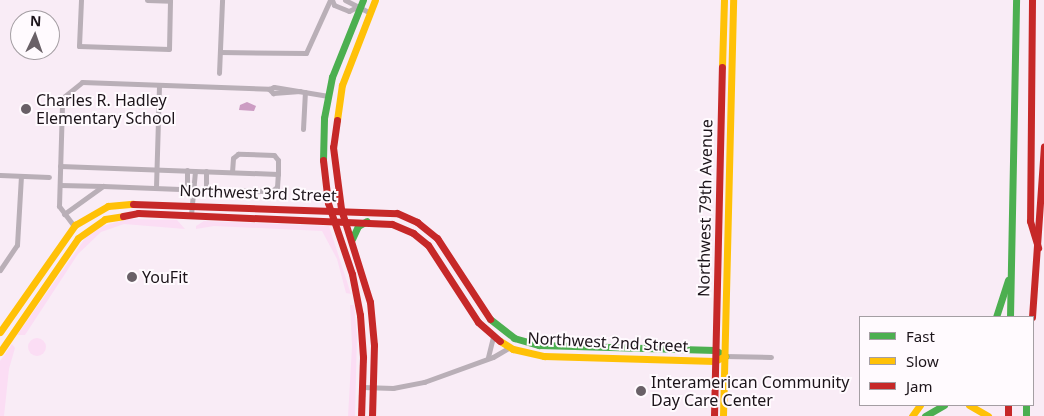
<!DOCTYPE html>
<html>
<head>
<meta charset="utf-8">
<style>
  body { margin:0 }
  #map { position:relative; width:1044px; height:416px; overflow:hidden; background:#f9ecf6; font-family:"Noto Sans",sans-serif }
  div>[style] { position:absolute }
  .green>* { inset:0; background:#fbddf4 }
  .round { border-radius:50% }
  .water>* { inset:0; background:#cc9cc3 }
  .street>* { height:5px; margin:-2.5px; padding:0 2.5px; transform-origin:2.5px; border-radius:2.5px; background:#b9afb7 }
  .fast>* { height:7px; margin:-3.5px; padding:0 3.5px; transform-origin:3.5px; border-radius:3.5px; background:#4caf50 }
  .slow>* { height:7px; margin:-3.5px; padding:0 3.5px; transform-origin:3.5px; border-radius:3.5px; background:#ffc107 }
  .jam>* { height:7px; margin:-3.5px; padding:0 3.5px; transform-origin:3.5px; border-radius:3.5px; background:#c62828 }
  .dots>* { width:14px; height:14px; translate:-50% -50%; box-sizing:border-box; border:2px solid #fffafe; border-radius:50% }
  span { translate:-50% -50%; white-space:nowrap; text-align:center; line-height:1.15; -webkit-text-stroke:4px #fffafe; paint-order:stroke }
  .poi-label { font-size:16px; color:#1c141a }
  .left { translate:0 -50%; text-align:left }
  .street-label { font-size:16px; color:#1c141a }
  .legend { position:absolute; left:859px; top:316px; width:175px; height:90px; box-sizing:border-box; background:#fffafe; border:1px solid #a49ea3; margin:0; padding:6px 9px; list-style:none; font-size:15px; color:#1c141a }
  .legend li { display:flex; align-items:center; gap:10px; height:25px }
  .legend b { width:25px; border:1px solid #a49ea3 }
  .north { position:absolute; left:10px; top:10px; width:50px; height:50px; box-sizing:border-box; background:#fffafe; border:1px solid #a49ea3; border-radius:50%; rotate:3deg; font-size:14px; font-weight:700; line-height:20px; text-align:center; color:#1c141a }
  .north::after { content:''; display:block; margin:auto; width:18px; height:22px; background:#696067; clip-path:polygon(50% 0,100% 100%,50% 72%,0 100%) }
</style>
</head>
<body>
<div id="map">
  <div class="green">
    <div style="clip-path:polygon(128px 219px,177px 220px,185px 229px,124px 224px,101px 232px,78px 254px,25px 335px,17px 335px,86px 237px,99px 227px)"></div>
    <div style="clip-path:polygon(204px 221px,329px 226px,351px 294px,346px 293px,337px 259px,322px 231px,214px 226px,196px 229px,196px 226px)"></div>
    <div style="clip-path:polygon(350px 305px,354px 305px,357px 336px,355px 416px,348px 416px,352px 346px)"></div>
    <div class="round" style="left:28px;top:338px;width:18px;height:18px"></div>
    <div style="clip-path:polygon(12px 344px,15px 348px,9px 369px,4px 416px,0 416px,0 361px)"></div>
  </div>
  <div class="water">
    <div style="clip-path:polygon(247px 102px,256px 106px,254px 111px,239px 110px,240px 105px)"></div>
  </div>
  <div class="street">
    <div style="left:81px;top:0;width:46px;rotate:92.5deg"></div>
    <div style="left:79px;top:46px;width:90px;rotate:1.9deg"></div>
    <div style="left:169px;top:49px;width:49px;rotate:-88.8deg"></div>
    <div style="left:147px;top:0;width:23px;rotate:2deg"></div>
    <div style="left:332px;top:0;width:5px;rotate:68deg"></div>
    <div style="left:334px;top:5px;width:16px;rotate:22deg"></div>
    <div style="left:349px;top:11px;width:7px;rotate:-27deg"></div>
    <div style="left:345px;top:0;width:28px;rotate:27deg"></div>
    <div style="left:220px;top:52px;width:86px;rotate:0.7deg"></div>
    <div style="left:306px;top:53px;width:58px;rotate:-65.6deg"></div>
    <div style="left:219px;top:73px;width:73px;rotate:-87.6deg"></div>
    <div style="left:269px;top:89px;width:6px;rotate:45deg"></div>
    <div style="left:273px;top:93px;width:27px;rotate:-4deg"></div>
    <div style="left:303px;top:129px;width:37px;rotate:-87deg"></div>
    <div style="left:60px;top:166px;width:218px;rotate:2.1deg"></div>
    <div style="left:278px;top:174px;width:14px;rotate:-90deg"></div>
    <div style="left:278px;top:160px;width:6px;rotate:-129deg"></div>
    <div style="left:274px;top:155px;width:36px;rotate:-178deg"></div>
    <div style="left:238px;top:154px;width:6px;rotate:141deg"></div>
    <div style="left:233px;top:158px;width:14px;rotate:94deg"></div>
    <div style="left:187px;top:170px;width:14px;rotate:90deg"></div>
    <div style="left:187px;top:184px;width:9px;rotate:54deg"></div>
    <div style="left:206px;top:171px;width:15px;rotate:90deg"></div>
    <div style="left:206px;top:186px;width:6px;rotate:45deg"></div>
    <div style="left:210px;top:190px;width:62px;rotate:0.9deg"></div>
    <div style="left:272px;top:191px;width:6px;rotate:-39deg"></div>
    <div style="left:277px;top:187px;width:13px;rotate:-86deg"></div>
    <div style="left:0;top:175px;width:49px;rotate:2.3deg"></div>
    <div style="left:60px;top:185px;width:43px;rotate:1.3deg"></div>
    <div style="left:103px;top:186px;width:48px;rotate:144.3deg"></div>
    <div style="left:103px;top:186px;width:77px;rotate:2.2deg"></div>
    <div style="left:156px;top:187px;width:102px;rotate:-88.3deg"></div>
    <div style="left:191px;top:215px;width:44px;rotate:-84.8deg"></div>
    <div style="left:74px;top:226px;width:25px;rotate:-127deg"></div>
    <div style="left:59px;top:206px;width:101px;rotate:-88.3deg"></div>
    <div style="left:62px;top:105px;width:9px;rotate:-72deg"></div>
    <div style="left:65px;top:96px;width:22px;rotate:-39deg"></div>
    <div style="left:82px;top:82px;width:187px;rotate:2.1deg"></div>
    <div style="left:269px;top:89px;width:5px;rotate:-22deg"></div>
    <div style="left:274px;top:87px;width:55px;rotate:9.5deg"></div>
    <div style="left:0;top:270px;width:30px;rotate:-56deg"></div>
    <div style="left:17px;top:245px;width:69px;rotate:-86.7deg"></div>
    <div style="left:725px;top:356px;width:46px;rotate:1.2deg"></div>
    <div style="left:488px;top:357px;width:21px;rotate:-76deg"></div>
    <div style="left:362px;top:387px;width:31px;rotate:2deg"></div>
    <div style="left:393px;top:388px;width:32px;rotate:-11deg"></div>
    <div style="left:424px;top:382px;width:73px;rotate:-19.9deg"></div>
    <div style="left:493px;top:357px;width:20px;rotate:-30deg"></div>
  </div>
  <div class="fast">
    <div style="left:323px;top:160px;width:42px;rotate:-88.6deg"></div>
    <div style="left:324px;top:118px;width:42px;rotate:-79deg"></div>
    <div style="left:332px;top:77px;width:83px;rotate:-68.1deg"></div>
    <div style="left:352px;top:239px;width:14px;rotate:-65deg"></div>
    <div style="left:358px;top:226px;width:10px;rotate:-29deg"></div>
    <div style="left:996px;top:317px;width:39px;rotate:-72deg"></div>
    <div style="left:1010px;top:317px;width:317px;rotate:-88.9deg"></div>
    <div style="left:490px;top:319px;width:31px;rotate:38deg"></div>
    <div style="left:514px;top:338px;width:26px;rotate:16deg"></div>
    <div style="left:539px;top:345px;width:176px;rotate:1.6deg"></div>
    <div style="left:715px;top:350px;width:12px;rotate:31deg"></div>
    <div style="left:1026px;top:405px;width:11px;rotate:90deg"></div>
    <div style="left:925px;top:416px;width:22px;rotate:-30deg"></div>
  </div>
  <div class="slow">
    <div style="left:722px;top:67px;width:67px;rotate:-88.3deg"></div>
    <div style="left:337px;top:120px;width:35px;rotate:-82deg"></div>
    <div style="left:342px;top:85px;width:91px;rotate:-68.8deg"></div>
    <div style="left:0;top:332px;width:131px;rotate:-55deg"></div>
    <div style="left:75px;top:225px;width:38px;rotate:-30deg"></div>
    <div style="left:108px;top:206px;width:25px;rotate:-5deg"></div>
    <div style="left:500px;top:341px;width:15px;rotate:32deg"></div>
    <div style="left:513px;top:349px;width:32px;rotate:13deg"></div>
    <div style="left:544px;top:356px;width:171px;rotate:1.7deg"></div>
    <div style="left:715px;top:361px;width:11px;rotate:-27deg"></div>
    <div style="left:0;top:352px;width:138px;rotate:-55.6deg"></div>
    <div style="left:78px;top:238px;width:33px;rotate:-35deg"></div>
    <div style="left:105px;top:219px;width:18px;rotate:-9deg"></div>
    <div style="left:969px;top:405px;width:22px;rotate:30deg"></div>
    <div style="left:723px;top:416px;width:416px;rotate:-88.6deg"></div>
    <div style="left:912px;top:416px;width:14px;rotate:-54deg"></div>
  </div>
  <div class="jam">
    <div style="left:1032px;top:0;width:221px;rotate:90.5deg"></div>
    <div style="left:1030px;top:221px;width:28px;rotate:73deg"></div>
    <div style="left:337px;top:120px;width:27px;rotate:98deg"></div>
    <div style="left:333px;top:147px;width:63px;rotate:82.6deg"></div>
    <div style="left:341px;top:209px;width:97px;rotate:72.7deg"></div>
    <div style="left:370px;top:302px;width:43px;rotate:84.7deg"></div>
    <div style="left:374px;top:345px;width:71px;rotate:91.6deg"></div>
    <div style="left:323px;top:160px;width:43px;rotate:83.4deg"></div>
    <div style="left:328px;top:203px;width:75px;rotate:71.3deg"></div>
    <div style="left:352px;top:274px;width:42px;rotate:79deg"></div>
    <div style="left:360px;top:315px;width:42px;rotate:85.9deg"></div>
    <div style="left:363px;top:357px;width:59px;rotate:91.9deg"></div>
    <div style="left:133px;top:204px;width:264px;rotate:2deg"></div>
    <div style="left:397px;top:213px;width:22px;rotate:24deg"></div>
    <div style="left:417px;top:222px;width:26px;rotate:39deg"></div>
    <div style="left:437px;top:238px;width:97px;rotate:56.8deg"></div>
    <div style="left:123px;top:216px;width:15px;rotate:-11deg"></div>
    <div style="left:138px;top:213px;width:254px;rotate:2.5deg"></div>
    <div style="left:392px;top:224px;width:23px;rotate:23deg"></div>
    <div style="left:413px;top:233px;width:19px;rotate:39deg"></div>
    <div style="left:428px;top:245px;width:92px;rotate:57deg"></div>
    <div style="left:478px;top:322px;width:29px;rotate:41deg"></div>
    <div style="left:1032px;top:317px;width:171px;rotate:-86deg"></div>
    <div style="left:1008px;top:405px;width:11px;rotate:90deg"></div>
    <div style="left:714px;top:416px;width:349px;rotate:-88.7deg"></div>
  </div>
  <div class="dots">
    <div style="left:26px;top:109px;background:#696067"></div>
    <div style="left:132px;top:277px;background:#696067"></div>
    <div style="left:641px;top:391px;background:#696067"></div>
  </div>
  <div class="poi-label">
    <span class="left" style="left:36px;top:109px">Charles R. Hadley<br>Elementary School</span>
    <span class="left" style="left:142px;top:277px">YouFit</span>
    <span class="left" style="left:651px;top:391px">Interamerican Community<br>Day Care Center</span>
  </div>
  <div class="street-label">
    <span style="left:258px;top:193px;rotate:2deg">Northwest 3rd Street</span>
    <span style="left:705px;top:208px;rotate:-89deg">Northwest 79th Avenue</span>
    <span style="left:608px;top:342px;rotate:3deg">Northwest 2nd Street</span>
  </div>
  <ul class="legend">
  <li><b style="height:6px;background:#4caf50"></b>Fast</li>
  <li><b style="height:6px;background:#ffc107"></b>Slow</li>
  <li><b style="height:6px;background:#c62828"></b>Jam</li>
  </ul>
  <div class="north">N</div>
</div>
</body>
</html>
